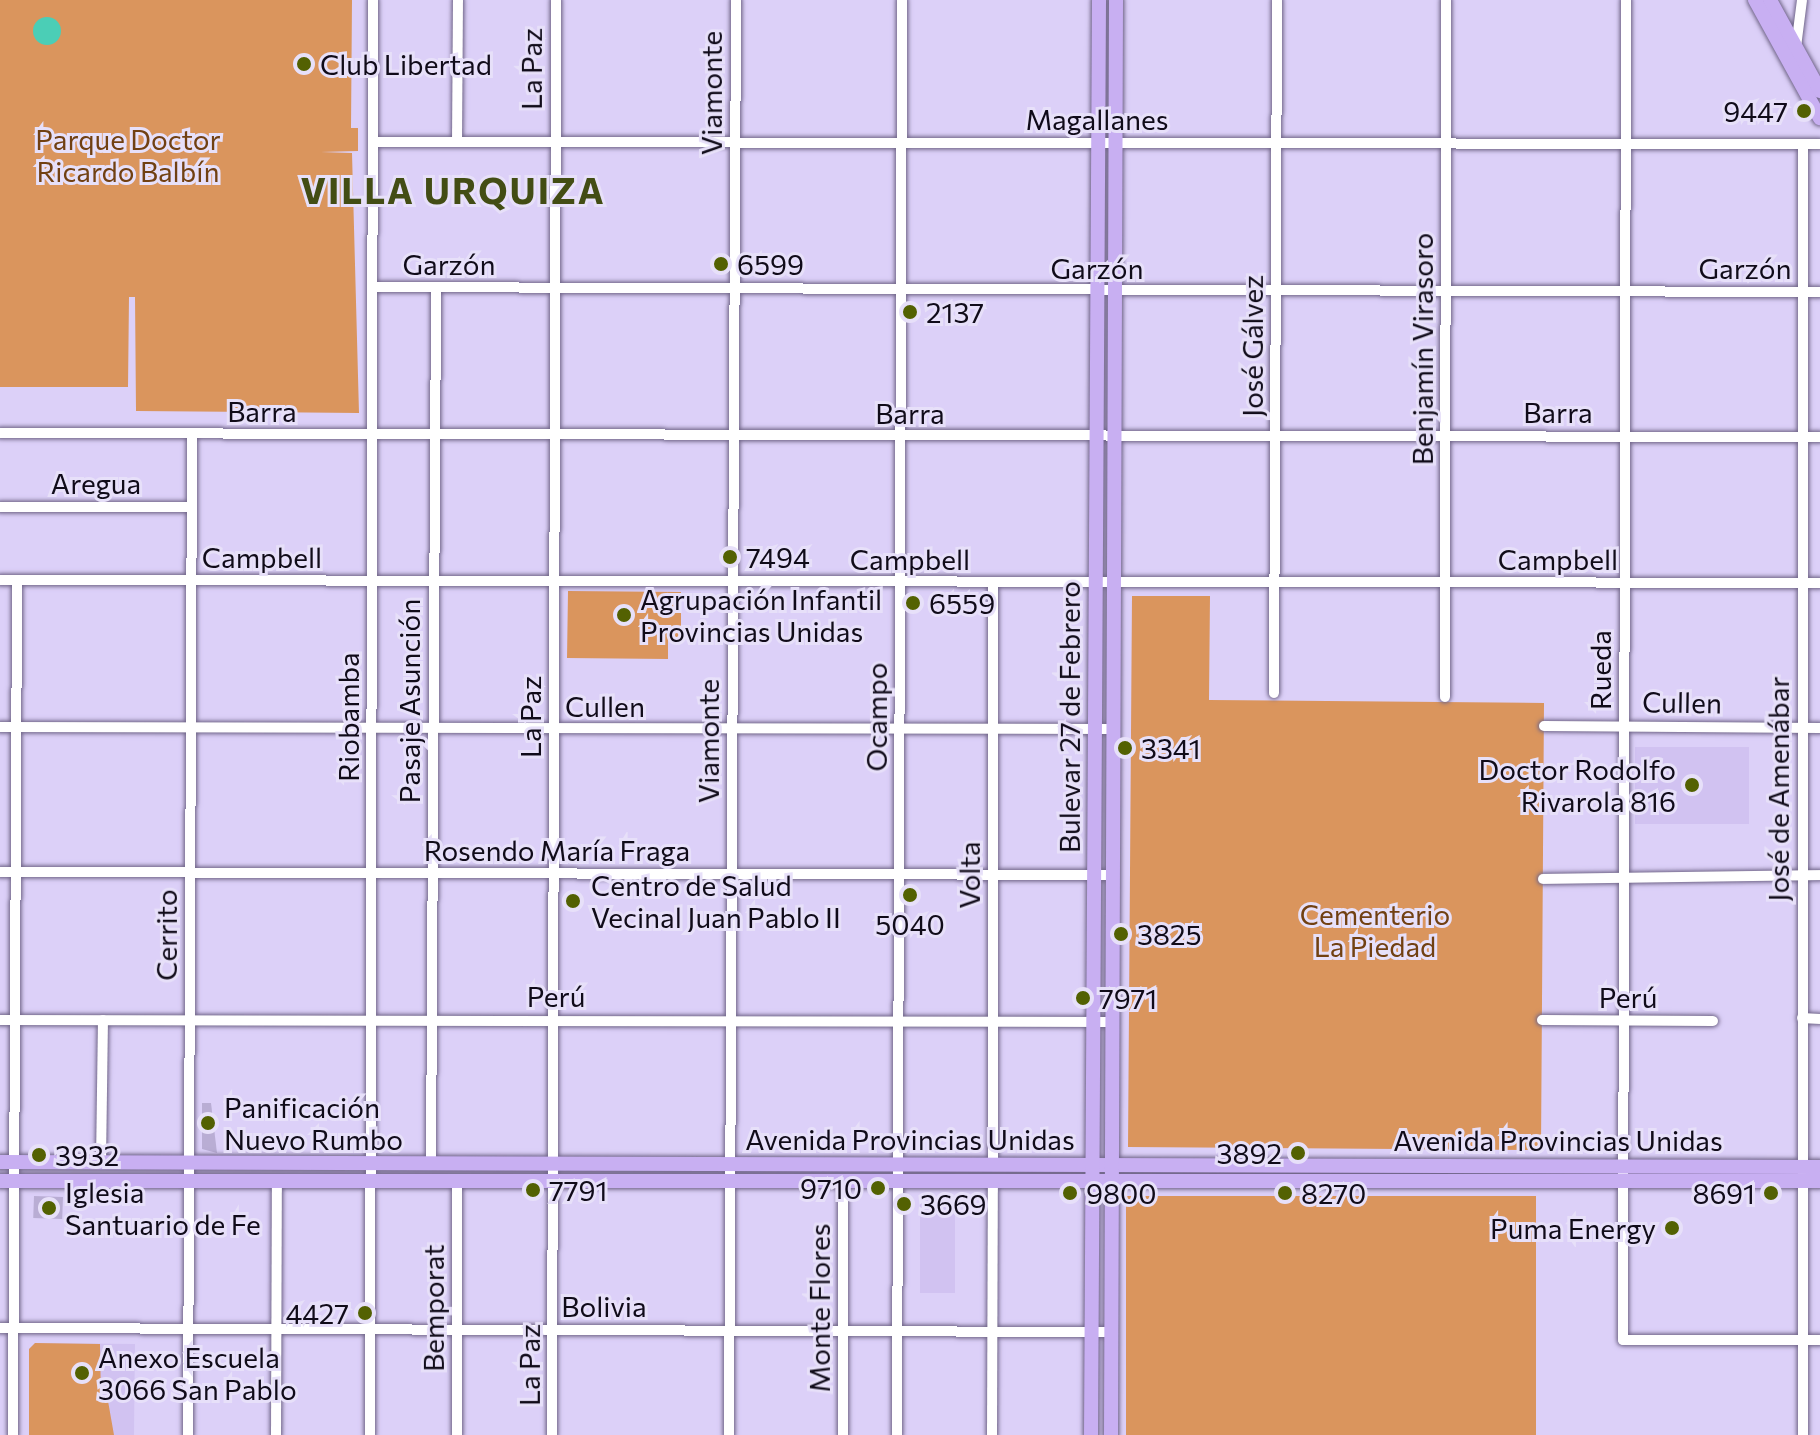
<!DOCTYPE html>
<html>
<head>
<meta charset="utf-8">
<style>
  body { margin:0 }
  #map { position:relative; width:1820px; height:1435px; overflow:hidden; background:#dcd0f8; font-family:Commissioner,sans-serif }
  div>[style] { position:absolute }
  .built>* { inset:0; background:#d1c2f1; transform-origin:0 0 }
  .green>* { inset:0; background:#da955d; transform-origin:0 0 }
  .water>* { inset:0; background:#4bceb6 }
  .round { border-radius:50% }
  .building>* { inset:0; background:#b9add4; transform-origin:0 0 }
  .roads { filter:drop-shadow(0 0 2px #716689) drop-shadow(0 0 2px #716689) }
  .minor>* { height:10px; margin:-5px; padding:0 5px; transform-origin:5px; border-radius:5px; background:#fff }
  .major>* { height:14px; margin:-7px; padding:0 7px; transform-origin:7px; border-radius:7px; background:#c8aff2 }
  .dots>* { width:22px; height:22px; translate:-50% -50%; box-sizing:border-box; border:4px solid #e7e0f9; border-radius:50% }
  span { translate:-50% -50%; white-space:nowrap; text-align:center; line-height:1.15; -webkit-text-stroke:6px #e7e0f9; paint-order:stroke }
  .poi-label { font-size:28px; color:#100b19 }
  .left { translate:0 -50%; text-align:left }
  .right { translate:-100% -50%; text-align:right }
  .street-label { font-size:28px; color:#100b19 }
  .park-label { font-size:28px; color:#714012 }
  .district-label { font-size:36px; color:#434d14; font-weight:700; letter-spacing:2px }
</style>
</head>
<body>
<div id="map">
  <div class="built">
    <div style="left:1635px;top:747px;width:114px;height:77px"></div>
    <div style="left:920px;top:1200px;width:35px;height:93px"></div>
    <div style="clip-path:polygon(35px 1343px,135px 1344px,134px 1435px,29px 1435px,29px 1349px)"></div>
  </div>
  <div class="green">
    <div style="clip-path:polygon(0 0,352px 0,351px 128px,358px 128px,358px 151px,321px 152px,352px 153px,359px 413px,136px 411px,135px 297px,129px 297px,128px 387px,0 387px)"></div>
    <div style="clip-path:polygon(568px 591px,681px 592px,681px 638px,668px 638px,668px 659px,567px 658px)"></div>
    <div style="clip-path:polygon(1132px 596px,1210px 596px,1209px 700px,1544px 703px,1541px 1150px,1128px 1147px)"></div>
    <div style="left:1536px;top:1196px;width:239px;height:410px;rotate:90deg"></div>
    <div style="clip-path:polygon(35px 1343px,100px 1344px,101px 1400px,108px 1401px,114px 1435px,29px 1435px,29px 1349px)"></div>
  </div>
  <div class="water">
    <div class="round" style="left:33px;top:17px;width:28px;height:28px"></div>
  </div>
  <div class="building">
    <div style="clip-path:polygon(202px 1103px,211px 1103px,217px 1153px,202px 1149px)"></div>
    <div style="left:34px;top:1196px;width:29px;height:22px;rotate:2deg"></div>
  </div>
  <div class="roads">
    <div class="minor">
      <div style="left:1626px;top:0;width:1340px;rotate:90.13deg"></div>
      <div style="left:1623px;top:1340px;width:197px"></div>
      <div style="left:1796px;top:47px;width:47px;rotate:-82.7deg"></div>
      <div style="left:373px;top:142px;width:1447px;rotate:0.08deg"></div>
      <div style="left:457px;top:142px;width:142px;rotate:-89.6deg"></div>
      <div style="left:1803px;top:144px;width:1291px;rotate:90deg"></div>
      <div style="left:373px;top:287px;width:1447px;rotate:0.2deg"></div>
      <div style="left:0;top:433px;width:1820px;rotate:0.13deg"></div>
      <div style="left:0;top:507px;width:191px"></div>
      <div style="left:0;top:580px;width:1820px;rotate:0.09deg"></div>
      <div style="left:993px;top:583px;width:583px;rotate:90deg"></div>
      <div style="left:1274px;top:693px;width:693px;rotate:-89.75deg"></div>
      <div style="left:1445px;top:697px;width:697px;rotate:-89.92deg"></div>
      <div style="left:1544px;top:726px;width:276px;rotate:0.4deg"></div>
      <div style="left:0;top:727px;width:1114px;rotate:0.1deg"></div>
      <div style="left:0;top:872px;width:1113px;rotate:0.15deg"></div>
      <div style="left:1543px;top:879px;width:277px;rotate:-0.8deg"></div>
      <div style="left:1802px;top:1018px;width:18px;rotate:3deg"></div>
      <div style="left:0;top:1020px;width:1113px;rotate:0.1deg"></div>
      <div style="left:1542px;top:1020px;width:171px;rotate:0.3deg"></div>
      <div style="left:101px;top:1162px;width:142px;rotate:-89.2deg"></div>
      <div style="left:431px;top:1164px;width:877px;rotate:-89.67deg"></div>
      <div style="left:457px;top:1181px;width:254px;rotate:90deg"></div>
      <div style="left:843px;top:1181px;width:254px;rotate:90deg"></div>
      <div style="left:0;top:1328px;width:1112px;rotate:0.21deg"></div>
      <div style="left:13px;top:1435px;width:855px;rotate:-89.73deg"></div>
      <div style="left:188px;top:1435px;width:1001px;rotate:-89.77deg"></div>
      <div style="left:276px;top:1435px;width:254px;rotate:-89.8deg"></div>
      <div style="left:370px;top:1435px;width:1435px;rotate:-89.88deg"></div>
      <div style="left:552px;top:1435px;width:1435px;rotate:-89.84deg"></div>
      <div style="left:729px;top:1435px;width:1435px;rotate:-89.72deg"></div>
      <div style="left:897px;top:1435px;width:1435px;rotate:-89.8deg"></div>
      <div style="left:992px;top:1435px;width:255px;rotate:-89.8deg"></div>
    </div>
    <div class="major">
      <div style="left:1755px;top:0;width:135px;rotate:61.2deg"></div>
      <div style="left:1770px;top:0;width:104px;rotate:61.2deg"></div>
      <div style="left:0;top:1162px;width:1820px;rotate:0.16deg"></div>
      <div style="left:0;top:1181px;width:1820px"></div>
      <div style="left:1091px;top:1435px;width:1435px;rotate:-89.68deg"></div>
      <div style="left:1111px;top:1435px;width:1435px;rotate:-89.8deg"></div>
    </div>
  </div>
  <div class="dots">
    <div style="left:304px;top:64px;background:#536102"></div>
    <div style="left:1804px;top:111px;background:#536102"></div>
    <div style="left:721px;top:264px;background:#536102"></div>
    <div style="left:910px;top:312px;background:#536102"></div>
    <div style="left:730px;top:557px;background:#536102"></div>
    <div style="left:913px;top:603px;background:#536102"></div>
    <div style="left:624px;top:615px;background:#536102"></div>
    <div style="left:1125px;top:748px;background:#536102"></div>
    <div style="left:1692px;top:785px;background:#536102"></div>
    <div style="left:910px;top:895px;background:#536102"></div>
    <div style="left:573px;top:901px;background:#536102"></div>
    <div style="left:1121px;top:934px;background:#536102"></div>
    <div style="left:1083px;top:998px;background:#536102"></div>
    <div style="left:208px;top:1123px;background:#536102"></div>
    <div style="left:1298px;top:1153px;background:#536102"></div>
    <div style="left:39px;top:1155px;background:#536102"></div>
    <div style="left:878px;top:1188px;background:#536102"></div>
    <div style="left:533px;top:1190px;background:#536102"></div>
    <div style="left:1070px;top:1193px;background:#536102"></div>
    <div style="left:1285px;top:1193px;background:#536102"></div>
    <div style="left:1771px;top:1193px;background:#536102"></div>
    <div style="left:904px;top:1204px;background:#536102"></div>
    <div style="left:49px;top:1208px;background:#536102"></div>
    <div style="left:1672px;top:1228px;background:#536102"></div>
    <div style="left:365px;top:1313px;background:#536102"></div>
    <div style="left:82px;top:1373px;background:#536102"></div>
  </div>
  <div class="poi-label">
    <span class="left" style="left:320px;top:64px">Club Libertad</span>
    <span class="right" style="left:1788px;top:111px">9447</span>
    <span class="left" style="left:737px;top:264px">6599</span>
    <span class="left" style="left:926px;top:312px">2137</span>
    <span class="left" style="left:746px;top:557px">7494</span>
    <span class="left" style="left:640px;top:615px">Agrupación Infantil<br>Provincias Unidas</span>
    <span class="left" style="left:929px;top:603px">6559</span>
    <span class="left" style="left:1141px;top:748px">3341</span>
    <span class="right" style="left:1676px;top:785px">Doctor Rodolfo<br>Rivarola 816</span>
    <span class="left" style="left:591px;top:901px">Centro de Salud<br>Vecinal Juan Pablo II</span>
    <span style="left:910px;top:924px">5040</span>
    <span class="left" style="left:1137px;top:934px">3825</span>
    <span class="left" style="left:1099px;top:998px">7971</span>
    <span class="left" style="left:224px;top:1123px">Panificación<br>Nuevo Rumbo</span>
    <span class="right" style="left:1282px;top:1153px">3892</span>
    <span class="left" style="left:55px;top:1155px">3932</span>
    <span class="right" style="left:862px;top:1188px">9710</span>
    <span class="left" style="left:549px;top:1190px">7791</span>
    <span class="left" style="left:65px;top:1208px">Iglesia<br>Santuario de Fe</span>
    <span class="left" style="left:1086px;top:1193px">9800</span>
    <span class="left" style="left:1301px;top:1193px">8270</span>
    <span class="right" style="left:1755px;top:1193px">8691</span>
    <span class="left" style="left:920px;top:1204px">3669</span>
    <span class="right" style="left:1656px;top:1228px">Puma Energy</span>
    <span class="right" style="left:349px;top:1313px">4427</span>
    <span class="left" style="left:98px;top:1373px">Anexo Escuela<br>3066 San Pablo</span>
  </div>
  <div class="street-label">
    <span style="left:531px;top:69px;rotate:-90deg">La Paz</span>
    <span style="left:711px;top:93px;rotate:-90deg">Viamonte</span>
    <span style="left:1097px;top:119px">Magallanes</span>
    <span style="left:449px;top:264px">Garzón</span>
    <span style="left:1097px;top:268px">Garzón</span>
    <span style="left:1745px;top:268px">Garzón</span>
    <span style="left:1252px;top:346px;rotate:-90deg">José Gálvez</span>
    <span style="left:1422px;top:349px;rotate:-90deg">Benjamín Virasoro</span>
    <span style="left:262px;top:411px">Barra</span>
    <span style="left:1558px;top:412px">Barra</span>
    <span style="left:910px;top:413px">Barra</span>
    <span style="left:96px;top:483px">Aregua</span>
    <span style="left:262px;top:557px">Campbell</span>
    <span style="left:910px;top:559px">Campbell</span>
    <span style="left:1558px;top:559px">Campbell</span>
    <span style="left:1600px;top:670px;rotate:-90deg">Rueda</span>
    <span style="left:409px;top:701px;rotate:-90deg">Pasaje Asunción</span>
    <span style="left:1682px;top:702px;rotate:1deg">Cullen</span>
    <span style="left:605px;top:706px">Cullen</span>
    <span style="left:348px;top:717px;rotate:-90deg">Riobamba</span>
    <span style="left:530px;top:717px;rotate:-90deg">La Paz</span>
    <span style="left:876px;top:717px;rotate:-90deg">Ocampo</span>
    <span style="left:1069px;top:717px;rotate:-90deg">Bulevar 27 de Febrero</span>
    <span style="left:708px;top:741px;rotate:-90deg">Viamonte</span>
    <span style="left:1778px;top:789px;rotate:-90deg">José de Amenábar</span>
    <span style="left:557px;top:850px">Rosendo María Fraga</span>
    <span style="left:969px;top:875px;rotate:-90deg">Volta</span>
    <span style="left:166px;top:935px;rotate:-90deg">Cerrito</span>
    <span style="left:556px;top:996px">Perú</span>
    <span style="left:1628px;top:997px">Perú</span>
    <span style="left:910px;top:1139px">Avenida Provincias Unidas</span>
    <span style="left:1558px;top:1140px">Avenida Provincias Unidas</span>
    <span style="left:604px;top:1306px">Bolivia</span>
    <span style="left:433px;top:1308px;rotate:-90deg">Bemporat</span>
    <span style="left:819px;top:1308px;rotate:-90deg">Monte Flores</span>
    <span style="left:529px;top:1365px;rotate:-90deg">La Paz</span>
  </div>
  <div class="park-label">
    <span style="left:128px;top:155px">Parque Doctor<br>Ricardo Balbín</span>
    <span style="left:1375px;top:930px">Cementerio<br>La Piedad</span>
  </div>
  <div class="district-label">
    <span style="left:453px;top:190px">VILLA URQUIZA</span>
  </div>
</div>
</body>
</html>
